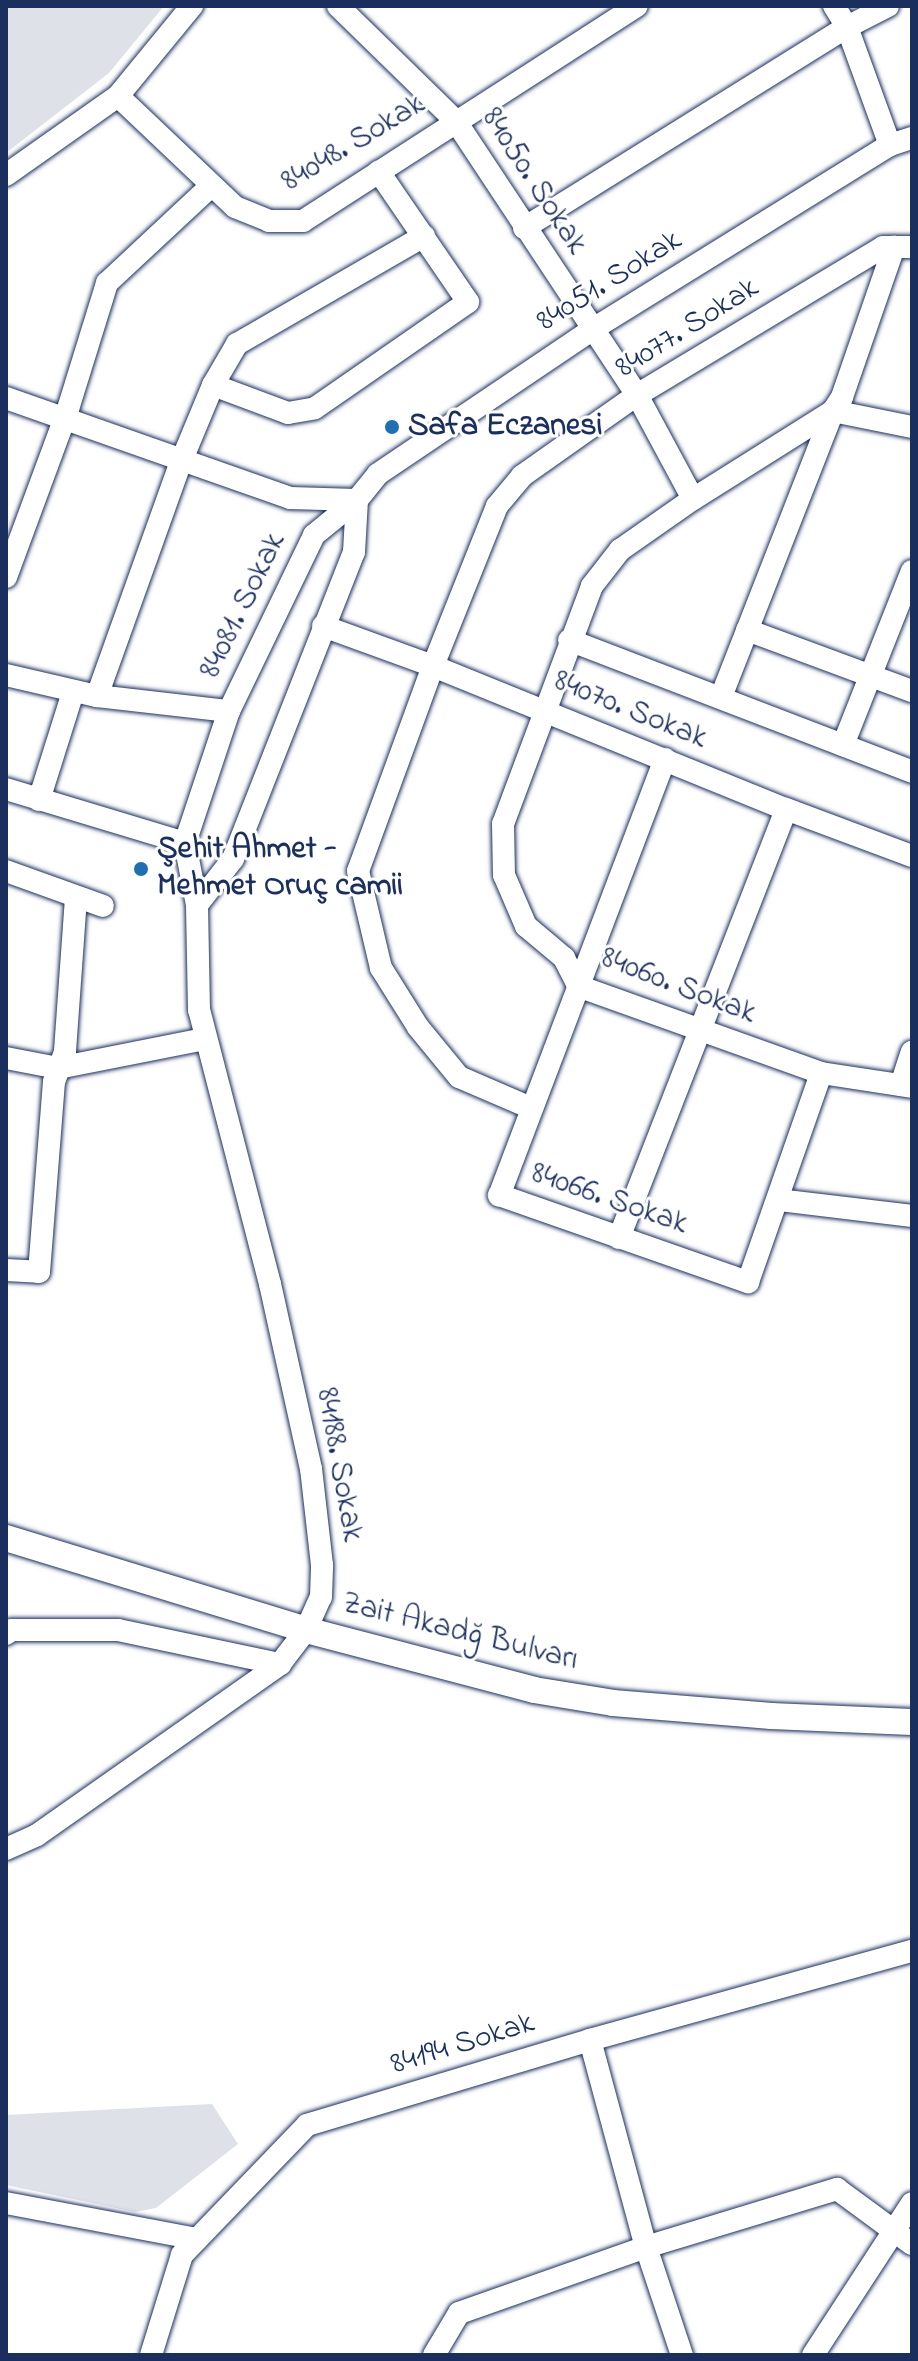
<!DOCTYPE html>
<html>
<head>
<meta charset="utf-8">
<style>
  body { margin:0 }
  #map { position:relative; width:918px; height:2361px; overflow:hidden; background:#fff; font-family:"Indie Flower",sans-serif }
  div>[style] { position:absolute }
  .green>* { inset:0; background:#dee1e7 }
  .roads { filter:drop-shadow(0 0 2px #1b2f5e) drop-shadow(0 0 2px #1b2f5e) }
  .minor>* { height:22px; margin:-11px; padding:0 11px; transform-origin:11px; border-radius:11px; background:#fff }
  .tertiary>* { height:26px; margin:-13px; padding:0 13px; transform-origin:13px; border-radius:13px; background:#fff }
  .dots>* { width:22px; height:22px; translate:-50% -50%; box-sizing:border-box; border:4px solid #fff; border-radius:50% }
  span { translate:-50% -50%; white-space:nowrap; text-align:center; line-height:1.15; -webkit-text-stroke:6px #fff; paint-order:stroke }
  .street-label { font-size:32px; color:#1b2f5e }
  .poi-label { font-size:32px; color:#1b2f5e; font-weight:700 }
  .left { translate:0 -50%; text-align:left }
  .frame { position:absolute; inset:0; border:8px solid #1b2f5e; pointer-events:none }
</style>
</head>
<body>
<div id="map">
  <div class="green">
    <div style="clip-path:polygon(6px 6px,164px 6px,109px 73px,6px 153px)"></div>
    <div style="clip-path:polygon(212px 2104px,238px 2144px,156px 2208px,135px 2212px,6px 2185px,6px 2115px)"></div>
  </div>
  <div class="roads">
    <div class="minor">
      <div style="left:338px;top:6px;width:163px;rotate:44.3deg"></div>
      <div style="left:455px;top:120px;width:330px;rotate:56.5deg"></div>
      <div style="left:637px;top:395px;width:118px;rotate:61.7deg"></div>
      <div style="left:834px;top:6px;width:25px;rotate:58deg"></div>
      <div style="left:847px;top:27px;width:126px;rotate:70deg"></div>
      <div style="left:118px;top:96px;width:161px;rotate:43.5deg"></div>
      <div style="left:235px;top:207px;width:37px;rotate:22deg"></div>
      <div style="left:269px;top:221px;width:34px"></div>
      <div style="left:303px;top:221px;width:397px;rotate:-32.8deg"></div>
      <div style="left:6px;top:175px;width:137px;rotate:-35.2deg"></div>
      <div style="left:118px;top:96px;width:117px;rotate:-50.6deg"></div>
      <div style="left:524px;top:228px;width:380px;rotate:-31.9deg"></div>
      <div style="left:847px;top:27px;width:46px;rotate:-27.1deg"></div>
      <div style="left:213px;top:385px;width:80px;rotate:20.5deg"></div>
      <div style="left:288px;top:413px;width:27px;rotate:-10deg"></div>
      <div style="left:315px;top:408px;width:186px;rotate:-34.7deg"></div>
      <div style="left:468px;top:302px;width:158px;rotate:-124.4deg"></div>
      <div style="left:6px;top:398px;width:301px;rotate:19.4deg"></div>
      <div style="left:290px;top:498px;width:67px;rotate:1.7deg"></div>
      <div style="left:912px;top:427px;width:81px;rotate:-168.6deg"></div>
      <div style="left:833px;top:411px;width:165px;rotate:147.8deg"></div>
      <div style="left:693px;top:499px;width:89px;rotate:145.1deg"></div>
      <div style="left:620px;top:550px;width:46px;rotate:127.9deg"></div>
      <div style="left:592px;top:586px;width:254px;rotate:110.5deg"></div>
      <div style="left:503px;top:824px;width:51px;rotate:88.9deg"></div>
      <div style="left:504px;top:875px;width:56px;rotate:66.7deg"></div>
      <div style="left:526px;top:926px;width:50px;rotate:40.1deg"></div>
      <div style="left:564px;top:958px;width:31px;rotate:63deg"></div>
      <div style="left:578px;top:986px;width:258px;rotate:19.7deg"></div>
      <div style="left:821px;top:1073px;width:92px;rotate:8.7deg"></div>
      <div style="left:6px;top:577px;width:179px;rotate:-69.7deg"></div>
      <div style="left:68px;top:409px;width:132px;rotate:-72.8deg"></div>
      <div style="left:107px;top:283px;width:142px;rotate:-43deg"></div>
      <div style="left:323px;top:626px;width:117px;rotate:20deg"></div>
      <div style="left:433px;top:666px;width:381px;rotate:22.1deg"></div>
      <div style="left:786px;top:809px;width:134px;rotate:20.5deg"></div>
      <div style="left:747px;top:630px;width:176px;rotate:20.3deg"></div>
      <div style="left:569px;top:640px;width:368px;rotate:21deg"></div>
      <div style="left:6px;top:675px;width:93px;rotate:13deg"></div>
      <div style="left:97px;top:696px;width:133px;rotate:6.5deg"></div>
      <div style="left:97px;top:696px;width:249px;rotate:-70.3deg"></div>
      <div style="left:181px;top:462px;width:83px;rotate:-67.4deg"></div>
      <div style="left:213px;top:385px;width:48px;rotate:-59.7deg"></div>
      <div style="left:237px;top:344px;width:216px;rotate:-30deg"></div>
      <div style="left:721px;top:697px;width:307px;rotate:-68.6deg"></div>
      <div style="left:833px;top:411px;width:17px;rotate:-57deg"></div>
      <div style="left:842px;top:397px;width:159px;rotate:-70.9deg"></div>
      <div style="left:843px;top:745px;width:187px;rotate:-68.4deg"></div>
      <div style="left:665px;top:759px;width:467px;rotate:110.8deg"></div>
      <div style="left:499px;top:1195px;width:264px;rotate:19.3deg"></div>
      <div style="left:748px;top:1282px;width:221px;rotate:-70.7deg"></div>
      <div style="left:6px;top:789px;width:187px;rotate:16.8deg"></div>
      <div style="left:39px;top:800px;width:113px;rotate:-72.5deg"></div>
      <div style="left:6px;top:871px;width:103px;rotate:19.8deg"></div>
      <div style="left:197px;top:905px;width:58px;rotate:-52deg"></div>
      <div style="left:233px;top:859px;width:330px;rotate:-68.5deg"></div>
      <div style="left:354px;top:552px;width:52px;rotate:-86.7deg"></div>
      <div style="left:6px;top:1058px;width:53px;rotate:10.9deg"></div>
      <div style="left:58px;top:1068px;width:150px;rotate:-11.2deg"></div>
      <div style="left:901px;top:1085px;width:35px;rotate:-72deg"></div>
      <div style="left:531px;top:1108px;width:78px;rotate:-156.7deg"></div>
      <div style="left:459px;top:1077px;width:65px;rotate:-129.4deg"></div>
      <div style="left:418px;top:1027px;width:70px;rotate:-122.1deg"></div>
      <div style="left:381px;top:968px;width:100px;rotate:-103.3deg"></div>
      <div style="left:358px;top:871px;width:218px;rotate:-69.9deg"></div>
      <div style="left:433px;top:666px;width:172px;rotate:-68.2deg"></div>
      <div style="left:497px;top:506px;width:39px;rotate:-50deg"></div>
      <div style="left:522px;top:476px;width:141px;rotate:-35.2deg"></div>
      <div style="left:637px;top:395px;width:287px;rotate:-31deg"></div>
      <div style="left:883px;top:247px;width:29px"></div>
      <div style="left:778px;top:1200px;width:135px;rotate:6.8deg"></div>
      <div style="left:619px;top:1238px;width:460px;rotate:-68.7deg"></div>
      <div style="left:6px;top:1270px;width:33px;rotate:3deg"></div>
      <div style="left:39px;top:1272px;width:191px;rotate:-85.5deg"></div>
      <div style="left:54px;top:1082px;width:33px;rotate:-70deg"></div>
      <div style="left:65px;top:1051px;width:154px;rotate:-85.9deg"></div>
      <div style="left:6px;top:1634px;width:7px;rotate:-34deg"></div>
      <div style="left:12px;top:1630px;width:106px"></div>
      <div style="left:118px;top:1630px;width:166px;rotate:11.9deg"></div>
      <div style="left:6px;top:1849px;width:34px;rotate:-24deg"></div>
      <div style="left:37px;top:1835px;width:297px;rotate:-35.1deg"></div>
      <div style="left:280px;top:1664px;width:43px;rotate:-52.6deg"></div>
      <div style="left:306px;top:1630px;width:36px;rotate:-66deg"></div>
      <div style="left:321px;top:1597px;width:32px;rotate:-88deg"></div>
      <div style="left:322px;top:1565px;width:97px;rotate:-96.5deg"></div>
      <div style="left:311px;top:1469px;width:189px;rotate:-102.5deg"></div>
      <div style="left:270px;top:1284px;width:283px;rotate:-104.5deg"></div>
      <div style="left:199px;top:1010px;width:105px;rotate:-91.1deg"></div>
      <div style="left:197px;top:905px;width:63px;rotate:-101deg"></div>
      <div style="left:185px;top:843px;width:139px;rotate:-71.6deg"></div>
      <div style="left:229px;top:711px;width:195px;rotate:-64.2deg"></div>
      <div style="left:314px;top:535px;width:55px;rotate:-39.1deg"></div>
      <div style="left:357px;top:500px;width:33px;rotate:-51deg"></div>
      <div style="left:378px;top:474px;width:259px;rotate:-34deg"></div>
      <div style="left:593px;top:329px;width:349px;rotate:-31.8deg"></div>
      <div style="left:890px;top:145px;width:23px;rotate:-18deg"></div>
      <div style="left:590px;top:2040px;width:214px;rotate:74.9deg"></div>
      <div style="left:646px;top:2247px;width:114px;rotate:71.6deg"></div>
      <div style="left:6px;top:2203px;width:194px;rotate:10.7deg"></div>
      <div style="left:151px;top:2355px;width:105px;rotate:-72.8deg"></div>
      <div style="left:182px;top:2255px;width:180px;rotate:-46.1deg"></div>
      <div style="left:307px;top:2125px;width:295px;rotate:-16.7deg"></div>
      <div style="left:590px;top:2040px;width:334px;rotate:-15.5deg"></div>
      <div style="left:434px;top:2355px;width:49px;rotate:-59.2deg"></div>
      <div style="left:459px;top:2313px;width:198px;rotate:-19.4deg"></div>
      <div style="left:646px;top:2247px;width:200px;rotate:-16.9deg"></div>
      <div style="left:837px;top:2189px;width:93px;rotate:36.3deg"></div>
      <div style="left:813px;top:2355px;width:181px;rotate:-56.9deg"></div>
    </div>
    <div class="tertiary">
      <div style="left:6px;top:1538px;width:314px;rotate:17deg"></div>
      <div style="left:306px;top:1630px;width:236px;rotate:14.7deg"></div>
      <div style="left:534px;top:1690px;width:80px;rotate:9.3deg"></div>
      <div style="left:613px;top:1703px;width:159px;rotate:4.7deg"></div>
      <div style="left:771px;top:1716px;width:141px;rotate:2.4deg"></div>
    </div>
  </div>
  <div class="dots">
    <div style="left:392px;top:427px;background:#1f6fb2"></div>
    <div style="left:141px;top:869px;background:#1f6fb2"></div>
  </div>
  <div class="street-label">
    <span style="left:354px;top:144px;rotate:-31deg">84048. Sokak</span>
    <span style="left:533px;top:182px;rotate:57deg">84050. Sokak</span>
    <span style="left:610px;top:282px;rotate:-32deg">84051. Sokak</span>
    <span style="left:688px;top:329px;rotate:-32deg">84077. Sokak</span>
    <span style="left:244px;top:606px;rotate:-64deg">84081. Sokak</span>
    <span style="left:630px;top:711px;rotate:22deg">84070. Sokak</span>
    <span style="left:678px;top:987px;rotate:21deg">84060. Sokak</span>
    <span style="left:609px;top:1200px;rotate:19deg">84066. Sokak</span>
    <span style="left:338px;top:1465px;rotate:80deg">84188. Sokak</span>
    <span style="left:460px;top:1633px;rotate:14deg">Zait Akadğ Bulvarı</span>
    <span style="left:463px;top:2045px;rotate:-17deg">84194 Sokak</span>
  </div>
  <div class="poi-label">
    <span class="left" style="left:408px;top:427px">Safa Eczanesi</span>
    <span class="left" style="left:157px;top:869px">Şehit Ahmet -<br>Mehmet Oruç camii</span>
  </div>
  <div class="frame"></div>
</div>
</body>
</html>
